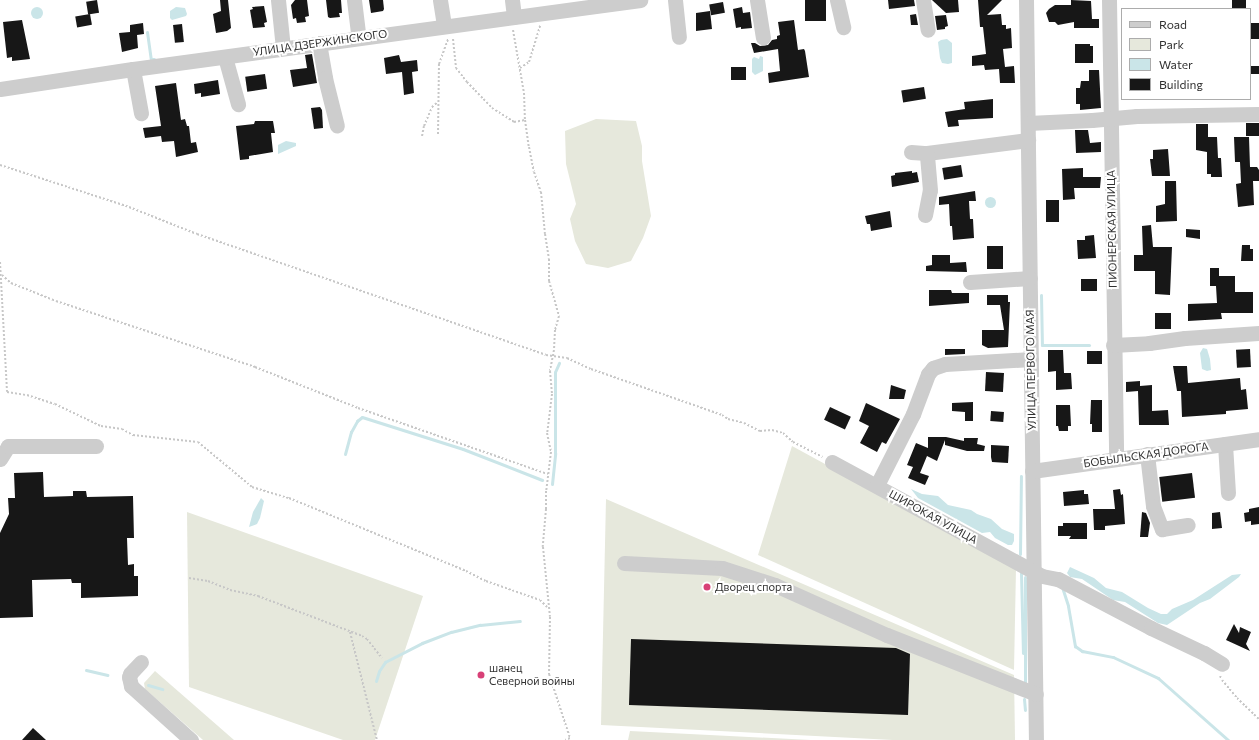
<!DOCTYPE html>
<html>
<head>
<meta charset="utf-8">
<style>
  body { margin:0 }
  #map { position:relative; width:1259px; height:740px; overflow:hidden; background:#fff; font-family:Commissioner,sans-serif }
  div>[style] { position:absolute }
  .green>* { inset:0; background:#e6e8dc }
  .water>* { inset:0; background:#cae5e8 }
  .round { border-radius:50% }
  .stream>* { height:3px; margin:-1.5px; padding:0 1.5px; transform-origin:1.5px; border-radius:1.5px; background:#cae5e8 }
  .building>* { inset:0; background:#171717; transform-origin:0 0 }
  .path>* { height:2px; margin-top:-1px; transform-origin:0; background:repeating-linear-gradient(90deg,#c7c7c7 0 2px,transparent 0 4px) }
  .minor>* { height:15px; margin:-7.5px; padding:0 7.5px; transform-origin:7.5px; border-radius:7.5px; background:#cdcdcd }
  .dots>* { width:11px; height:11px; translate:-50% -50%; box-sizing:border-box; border:2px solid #fff; border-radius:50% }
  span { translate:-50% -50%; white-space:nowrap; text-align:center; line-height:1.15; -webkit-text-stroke:4px #fff; paint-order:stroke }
  .street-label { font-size:11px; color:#303030 }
  .poi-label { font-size:11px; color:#303030 }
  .left { translate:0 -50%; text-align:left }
  .legend { position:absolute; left:1121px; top:8px; width:130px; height:92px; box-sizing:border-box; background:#fff; border:1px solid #acacac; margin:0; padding:5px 7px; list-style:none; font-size:12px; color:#303030 }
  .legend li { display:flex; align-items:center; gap:8px; height:20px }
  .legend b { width:20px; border:1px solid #acacac }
</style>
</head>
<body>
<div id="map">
  <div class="green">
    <div style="clip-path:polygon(596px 119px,636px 121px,642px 146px,642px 161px,651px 216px,643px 238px,631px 261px,608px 268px,586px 264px,575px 241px,570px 219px,576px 204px,566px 164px,565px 131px)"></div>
    <div style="clip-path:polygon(792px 446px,1016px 568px,1014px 670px,758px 555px)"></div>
    <div style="clip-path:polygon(606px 499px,1014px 675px,1015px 740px,893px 740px,601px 725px)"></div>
    <div style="clip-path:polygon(187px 512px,423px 596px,375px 740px,343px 740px,189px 687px)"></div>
    <div style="clip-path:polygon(155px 671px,234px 740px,203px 740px,145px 689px,144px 683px)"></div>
    <div style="clip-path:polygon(630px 731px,811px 740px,628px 740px)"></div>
  </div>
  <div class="water">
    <div class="round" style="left:31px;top:7px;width:12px;height:12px"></div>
    <div style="clip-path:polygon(176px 7px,185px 8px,187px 14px,186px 16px,172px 20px,170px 18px,170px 11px)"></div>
    <div style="clip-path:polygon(947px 39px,952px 43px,952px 63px,948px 64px,942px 63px,940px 58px,938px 42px,941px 40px)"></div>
    <div style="clip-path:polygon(760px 56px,763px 57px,763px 71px,755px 75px,752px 72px,752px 59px,754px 57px,759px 59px)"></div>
    <div style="clip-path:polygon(286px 141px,296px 143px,296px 146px,278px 154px,278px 145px)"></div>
    <div class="round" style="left:984.5px;top:196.5px;width:11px;height:11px"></div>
    <div style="clip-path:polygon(1203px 348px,1207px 349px,1210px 359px,1211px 370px,1207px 371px,1202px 369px,1200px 353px)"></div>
    <div style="clip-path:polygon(911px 489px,922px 494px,938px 496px,948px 505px,971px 510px,977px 514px,991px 519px,1002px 529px,1014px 534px,1014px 541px,1012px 545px,1008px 545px,995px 538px,990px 532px,982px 533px,918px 498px)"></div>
    <div style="clip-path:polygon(261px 498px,264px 501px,260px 518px,257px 524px,249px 527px,253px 512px)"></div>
    <div style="clip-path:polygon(1070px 567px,1094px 578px,1106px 588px,1122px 592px,1148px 608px,1161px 614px,1167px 614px,1172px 609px,1193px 600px,1232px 575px,1241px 574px,1239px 577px,1210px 599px,1200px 603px,1167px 625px,1158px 623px,1125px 602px,1113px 600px,1082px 579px,1070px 577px,1067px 573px)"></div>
  </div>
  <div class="stream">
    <div style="left:147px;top:32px;width:27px;rotate:82deg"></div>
    <div style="left:151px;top:59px;width:3px"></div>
    <div style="left:1041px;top:295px;width:50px;rotate:88.9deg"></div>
    <div style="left:1042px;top:345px;width:47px"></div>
    <div style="left:345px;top:454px;width:23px;rotate:-75deg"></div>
    <div style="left:351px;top:432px;width:13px;rotate:-61deg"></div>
    <div style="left:357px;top:421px;width:6px;rotate:-39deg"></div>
    <div style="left:362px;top:417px;width:106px;rotate:17.6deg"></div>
    <div style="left:463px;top:449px;width:85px;rotate:21.4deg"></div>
    <div style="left:552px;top:484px;width:31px;rotate:-84deg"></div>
    <div style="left:555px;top:453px;width:81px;rotate:-90deg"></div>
    <div style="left:555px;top:372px;width:10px;rotate:-66deg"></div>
    <div style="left:1020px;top:554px;width:78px;rotate:-89.3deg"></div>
    <div style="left:1021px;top:573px;width:80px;rotate:88.6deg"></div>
    <div style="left:1025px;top:577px;width:108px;rotate:90deg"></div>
    <div style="left:1062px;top:587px;width:20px;rotate:72deg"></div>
    <div style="left:1068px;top:606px;width:41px;rotate:80.1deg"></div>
    <div style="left:1075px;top:646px;width:9px;rotate:36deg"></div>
    <div style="left:1082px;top:651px;width:32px;rotate:11deg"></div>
    <div style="left:1113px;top:657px;width:50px;rotate:25deg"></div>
    <div style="left:1158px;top:678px;width:94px;rotate:41.5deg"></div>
    <div style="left:86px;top:670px;width:22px;rotate:13deg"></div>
    <div style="left:376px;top:681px;width:10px;rotate:-73deg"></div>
    <div style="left:379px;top:671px;width:11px;rotate:-56deg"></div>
    <div style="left:385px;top:662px;width:42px;rotate:-27.2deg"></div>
    <div style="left:422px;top:643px;width:31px;rotate:-21deg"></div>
    <div style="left:451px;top:632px;width:30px;rotate:-14deg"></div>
    <div style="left:480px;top:625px;width:40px;rotate:-5.7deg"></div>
    <div style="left:148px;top:685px;width:15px;rotate:16deg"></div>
    <div style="left:1024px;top:699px;width:11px;rotate:85deg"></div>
  </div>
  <div class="building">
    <div style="left:97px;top:0;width:13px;height:11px;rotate:81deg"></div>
    <div style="clip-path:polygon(220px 0,228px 0,231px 28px,227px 31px,216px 33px,213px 14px,221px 11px)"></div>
    <div style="clip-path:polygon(295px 0,307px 0,309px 16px,305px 17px,306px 22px,297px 23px,296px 18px,293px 19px,291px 5px)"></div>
    <div style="clip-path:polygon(326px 0,341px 0,342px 13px,339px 13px,340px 17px,330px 18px,328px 17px)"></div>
    <div style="clip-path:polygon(369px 0,383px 0,384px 9px,383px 11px,371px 13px)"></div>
    <div style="left:805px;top:0;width:21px;height:21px"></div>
    <div style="clip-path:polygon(888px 0,914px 0,915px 6px,889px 9px)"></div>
    <div style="clip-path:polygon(932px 0,958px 0,959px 12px,946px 13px)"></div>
    <div style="clip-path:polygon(978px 0,1002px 0,987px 15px,1001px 14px,1002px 25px,1006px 25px,1006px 29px,1011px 28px,1012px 48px,1003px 49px,1005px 67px,1014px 66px,1015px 83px,1000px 83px,999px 69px,985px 70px,984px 65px,972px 66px,972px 56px,986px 54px,983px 27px,980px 27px)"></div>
    <div style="clip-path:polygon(1071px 0,1091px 1px,1092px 19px,1099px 19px,1099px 28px,1074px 28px,1074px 22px,1058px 25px,1055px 22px,1049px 22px,1046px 13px,1049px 9px,1055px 5px,1071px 5px)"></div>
    <div style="left:1232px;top:0;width:14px;height:9px"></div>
    <div style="left:723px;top:2px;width:11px;height:14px;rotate:80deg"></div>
    <div style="clip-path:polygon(264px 6px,267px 22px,264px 23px,265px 27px,253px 28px,250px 10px,253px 9px,252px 7px)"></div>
    <div style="clip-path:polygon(742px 7px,743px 13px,750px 12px,752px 28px,741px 29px,741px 27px,736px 28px,733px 9px)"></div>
    <div style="clip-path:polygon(710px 11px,712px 29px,696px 31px,696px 13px)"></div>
    <div style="left:90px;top:14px;width:11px;height:15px;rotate:80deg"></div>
    <div style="clip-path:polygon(916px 14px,918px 25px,911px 25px,910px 15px)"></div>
    <div style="clip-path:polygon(946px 15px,948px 26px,945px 27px,945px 29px,937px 30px,935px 16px)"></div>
    <div style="clip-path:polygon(22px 20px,30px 59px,12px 61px,12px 57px,7px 58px,3px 22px)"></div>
    <div style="clip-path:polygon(794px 20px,798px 50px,804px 49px,805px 51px,809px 77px,769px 83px,768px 73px,780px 71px,778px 49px,754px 53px,751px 43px,755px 43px,760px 46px,768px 45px,772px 40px,777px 39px,777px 36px,780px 35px,778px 22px)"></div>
    <div style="clip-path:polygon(143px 23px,144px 34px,137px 35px,138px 48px,122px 52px,119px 33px,130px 32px,130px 25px)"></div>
    <div style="left:1250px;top:23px;width:9px;height:16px"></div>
    <div style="left:182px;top:24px;width:18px;height:9px;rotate:84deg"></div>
    <div style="clip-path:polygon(1075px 44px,1090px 44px,1090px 46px,1093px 46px,1093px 63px,1075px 63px)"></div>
    <div style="clip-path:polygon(312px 54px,317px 83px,293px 87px,290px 70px,307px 68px,305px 55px)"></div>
    <div style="clip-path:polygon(399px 55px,401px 62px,417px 60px,418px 71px,412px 72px,414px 93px,404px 95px,402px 72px,386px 74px,384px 58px)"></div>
    <div style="left:1250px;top:66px;width:9px;height:8px"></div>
    <div style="left:731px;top:67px;width:15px;height:13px"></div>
    <div style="clip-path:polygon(1089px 70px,1099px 70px,1101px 108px,1080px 110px,1080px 104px,1076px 104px,1076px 88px,1080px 88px,1081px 81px,1089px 81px)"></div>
    <div style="left:265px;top:74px;width:15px;height:20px;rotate:82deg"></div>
    <div style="clip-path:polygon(218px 80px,220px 94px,201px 97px,201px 93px,195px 94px,194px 84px)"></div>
    <div style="clip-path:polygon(176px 83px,181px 120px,185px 119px,187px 126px,189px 126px,191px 143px,196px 142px,198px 152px,176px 157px,174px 141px,162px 142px,161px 136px,145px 138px,143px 128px,161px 126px,155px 86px)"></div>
    <div style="left:924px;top:87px;width:12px;height:23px;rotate:81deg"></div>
    <div style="clip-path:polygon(993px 99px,993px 118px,958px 120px,959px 126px,948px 127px,945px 112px,965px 109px,964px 102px)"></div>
    <div style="clip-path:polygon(320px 107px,322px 110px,323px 128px,314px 129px,311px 108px)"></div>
    <div style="clip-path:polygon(255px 121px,273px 121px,275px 133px,271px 133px,273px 152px,249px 156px,249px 159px,240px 160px,236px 126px,254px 124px)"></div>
    <div style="left:1246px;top:123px;width:13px;height:13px"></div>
    <div style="clip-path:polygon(1196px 124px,1208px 124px,1208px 137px,1217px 137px,1218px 158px,1221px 158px,1222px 177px,1211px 177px,1211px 174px,1207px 174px,1207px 152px,1196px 150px)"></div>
    <div style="clip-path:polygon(1075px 130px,1088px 130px,1090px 143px,1101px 142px,1101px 152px,1076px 153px)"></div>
    <div style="clip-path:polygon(1234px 137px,1249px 137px,1250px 167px,1257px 167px,1259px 170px,1259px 181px,1253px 181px,1254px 205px,1238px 207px,1236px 184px,1241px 183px,1240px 162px,1235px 162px)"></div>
    <div style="clip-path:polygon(1168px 149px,1170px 176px,1152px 176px,1150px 159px,1153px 159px,1153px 150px)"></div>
    <div style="left:961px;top:165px;width:12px;height:19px;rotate:81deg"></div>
    <div style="clip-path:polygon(1083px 168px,1083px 177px,1101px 177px,1100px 188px,1074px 188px,1075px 199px,1063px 200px,1062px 169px)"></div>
    <div style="clip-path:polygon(912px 171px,912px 173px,917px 172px,919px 182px,892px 187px,891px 176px,895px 175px,895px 173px)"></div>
    <div style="clip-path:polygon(1165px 181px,1176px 181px,1177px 221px,1156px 222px,1156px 206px,1165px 204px)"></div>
    <div style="clip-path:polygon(975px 191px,976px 201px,969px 201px,970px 219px,973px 219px,974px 238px,953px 240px,952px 226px,950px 226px,949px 204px,939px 205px,939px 197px)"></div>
    <div style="left:1046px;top:200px;width:13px;height:22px"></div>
    <div style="clip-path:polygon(890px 211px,892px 227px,871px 231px,870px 224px,867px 224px,865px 216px)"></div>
    <div style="clip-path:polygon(1151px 225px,1153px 247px,1172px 247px,1170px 295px,1155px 294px,1155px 271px,1134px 271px,1134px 255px,1143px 255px,1142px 226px)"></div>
    <div style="clip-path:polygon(1186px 229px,1200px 230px,1200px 239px,1186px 237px)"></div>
    <div style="clip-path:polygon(1094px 235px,1096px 258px,1078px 259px,1077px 240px,1085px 240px,1085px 236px)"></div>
    <div style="clip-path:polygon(1242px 245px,1250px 245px,1250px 249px,1253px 249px,1253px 261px,1241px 261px)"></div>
    <div style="left:987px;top:246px;width:16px;height:23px"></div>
    <div style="clip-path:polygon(932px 255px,950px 255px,950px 263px,966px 262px,967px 272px,926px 271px,926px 266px,932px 265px)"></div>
    <div style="clip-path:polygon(1210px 268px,1219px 268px,1219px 276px,1235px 276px,1235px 292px,1253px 292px,1253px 313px,1221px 313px,1222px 319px,1188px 321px,1188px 304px,1217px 303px,1216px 286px,1210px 286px)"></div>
    <div style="left:1081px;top:279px;width:16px;height:12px"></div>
    <div style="clip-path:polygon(929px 290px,951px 290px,952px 293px,969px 293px,969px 303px,929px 306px)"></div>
    <div style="clip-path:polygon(987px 295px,1008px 295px,1008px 302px,1010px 302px,1008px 347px,988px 348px,982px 345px,982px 330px,1004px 330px,1000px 305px,987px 305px)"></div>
    <div style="left:1155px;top:313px;width:16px;height:16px"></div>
    <div style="clip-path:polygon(945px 349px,965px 349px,965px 354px,945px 355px)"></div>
    <div style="left:1250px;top:349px;width:18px;height:14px;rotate:87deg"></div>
    <div style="clip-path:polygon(1048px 350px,1063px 350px,1064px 373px,1071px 373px,1072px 389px,1056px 390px,1056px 371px,1048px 372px)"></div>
    <div style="left:1087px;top:351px;width:15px;height:13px"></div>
    <div style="clip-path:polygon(1173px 366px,1187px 366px,1188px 383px,1240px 378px,1241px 390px,1246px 389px,1248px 409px,1226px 411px,1226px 414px,1182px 417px,1181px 391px,1177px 391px)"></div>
    <div style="left:986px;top:372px;width:18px;height:19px;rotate:3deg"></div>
    <div style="clip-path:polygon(1140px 381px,1140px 386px,1152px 385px,1152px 411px,1168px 410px,1169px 425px,1139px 425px,1138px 391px,1126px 392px,1126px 382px)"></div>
    <div style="clip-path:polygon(891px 385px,906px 390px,904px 399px,889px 399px)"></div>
    <div style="clip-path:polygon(1091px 400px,1102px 400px,1102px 432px,1092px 432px,1092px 424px,1090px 424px)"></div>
    <div style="clip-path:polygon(973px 402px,973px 421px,965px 421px,965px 412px,952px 411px,952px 403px)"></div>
    <div style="clip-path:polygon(866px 403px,900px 419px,886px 444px,882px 442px,877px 452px,860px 443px,869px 426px,859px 421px)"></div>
    <div style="clip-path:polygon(1056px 405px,1070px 405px,1071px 426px,1068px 426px,1068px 431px,1059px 431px,1058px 426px,1056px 426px)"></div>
    <div style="left:830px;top:407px;width:23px;height:14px;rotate:25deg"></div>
    <div style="left:991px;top:411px;width:13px;height:10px;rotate:4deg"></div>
    <div style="clip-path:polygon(928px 437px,946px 437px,964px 441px,964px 438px,978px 438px,977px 444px,985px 446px,984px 451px,967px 451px,945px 445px,945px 440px,937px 461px,927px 456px,920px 473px,929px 476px,925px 485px,908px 478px,913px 467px,907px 465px,916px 443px,928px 448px)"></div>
    <div style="clip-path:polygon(991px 445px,1009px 446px,1008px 463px,992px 462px,991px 457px)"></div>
    <div style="clip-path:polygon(43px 472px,44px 497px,73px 496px,73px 491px,86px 491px,87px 497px,133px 496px,134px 538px,127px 538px,128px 565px,134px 564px,134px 576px,138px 576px,138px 596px,81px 598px,81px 583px,72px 583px,71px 579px,32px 580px,33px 617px,0 618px,0 533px,9px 514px,8px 498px,15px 498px,14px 473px)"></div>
    <div style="left:1192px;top:473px;width:25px;height:33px;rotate:83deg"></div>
    <div style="clip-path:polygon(1120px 489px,1121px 495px,1123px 494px,1125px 524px,1105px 526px,1105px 530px,1094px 530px,1093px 509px,1115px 509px,1113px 490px)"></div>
    <div style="clip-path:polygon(1084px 490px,1084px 494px,1088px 494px,1089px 504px,1064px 506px,1063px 492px)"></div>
    <div style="clip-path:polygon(1259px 507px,1259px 524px,1251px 525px,1251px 521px,1245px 522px,1244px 513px,1249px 512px,1249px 509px)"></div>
    <div style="clip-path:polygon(1142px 512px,1146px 513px,1150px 523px,1148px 537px,1140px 537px)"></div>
    <div style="clip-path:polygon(1220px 512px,1222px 528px,1212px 529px,1212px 513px)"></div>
    <div style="clip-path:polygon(1063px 523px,1087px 523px,1087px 539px,1069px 539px,1071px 536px,1058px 536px,1058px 526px,1063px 526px)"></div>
    <div style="clip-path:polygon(1234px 624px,1239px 633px,1240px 627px,1251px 632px,1246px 644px,1250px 651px,1226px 640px)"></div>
    <div style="clip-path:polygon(631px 639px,896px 648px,910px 654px,908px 715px,629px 705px)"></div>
    <div style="clip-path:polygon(33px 728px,46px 740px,22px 740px)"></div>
  </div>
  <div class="path">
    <div style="left:513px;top:30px;width:64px;rotate:80.1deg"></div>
    <div style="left:524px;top:93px;width:27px;rotate:88deg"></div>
    <div style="left:525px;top:120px;width:27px;rotate:82deg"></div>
    <div style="left:529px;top:147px;width:25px;rotate:79deg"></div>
    <div style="left:534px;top:172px;width:21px;rotate:71deg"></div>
    <div style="left:541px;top:192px;width:42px;rotate:84.6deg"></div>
    <div style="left:545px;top:234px;width:25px;rotate:81deg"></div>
    <div style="left:549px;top:259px;width:22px;rotate:90deg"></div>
    <div style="left:549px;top:281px;width:36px;rotate:74deg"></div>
    <div style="left:559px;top:316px;width:15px;rotate:106deg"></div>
    <div style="left:555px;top:330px;width:20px;rotate:93deg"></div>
    <div style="left:554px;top:350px;width:21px;rotate:101deg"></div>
    <div style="left:550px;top:371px;width:23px;rotate:85deg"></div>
    <div style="left:552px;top:394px;width:39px;rotate:97deg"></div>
    <div style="left:547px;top:433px;width:19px;rotate:78deg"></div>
    <div style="left:551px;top:452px;width:39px;rotate:97deg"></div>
    <div style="left:546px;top:491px;width:18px;rotate:90deg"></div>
    <div style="left:546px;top:509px;width:38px;rotate:95deg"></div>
    <div style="left:543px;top:547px;width:70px;rotate:84.3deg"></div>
    <div style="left:550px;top:617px;width:57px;rotate:91deg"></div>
    <div style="left:549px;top:674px;width:67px;rotate:71.8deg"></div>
    <div style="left:570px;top:738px;width:5px;rotate:158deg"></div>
    <div style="left:453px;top:39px;width:29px;rotate:84deg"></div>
    <div style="left:456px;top:68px;width:18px;rotate:52deg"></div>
    <div style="left:467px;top:82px;width:36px;rotate:46deg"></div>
    <div style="left:492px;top:108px;width:26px;rotate:32deg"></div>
    <div style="left:514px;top:122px;width:11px;rotate:-10deg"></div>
    <div style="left:520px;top:68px;width:11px;rotate:-34deg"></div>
    <div style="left:529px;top:62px;width:38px;rotate:-73deg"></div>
    <div style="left:438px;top:134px;width:70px;rotate:-89.2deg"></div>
    <div style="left:439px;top:64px;width:27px;rotate:-70deg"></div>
    <div style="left:422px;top:136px;width:10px;rotate:-79deg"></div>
    <div style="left:424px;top:126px;width:21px;rotate:-67deg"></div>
    <div style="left:432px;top:107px;width:8px;rotate:-40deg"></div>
    <div style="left:0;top:165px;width:136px;rotate:18deg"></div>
    <div style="left:129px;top:207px;width:73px;rotate:21.7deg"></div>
    <div style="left:197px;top:234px;width:369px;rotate:19.1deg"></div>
    <div style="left:546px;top:355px;width:21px;rotate:8deg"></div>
    <div style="left:567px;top:358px;width:26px;rotate:25deg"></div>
    <div style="left:591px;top:369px;width:139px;rotate:19.3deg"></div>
    <div style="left:722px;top:415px;width:7px;rotate:34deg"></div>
    <div style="left:728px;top:419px;width:16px;rotate:14deg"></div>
    <div style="left:744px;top:423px;width:18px;rotate:27deg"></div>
    <div style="left:760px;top:431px;width:12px;rotate:-5deg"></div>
    <div style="left:772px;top:430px;width:11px;rotate:15deg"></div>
    <div style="left:783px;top:433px;width:13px;rotate:42deg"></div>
    <div style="left:793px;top:442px;width:33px;rotate:27deg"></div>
    <div style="left:0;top:262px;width:130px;rotate:86.9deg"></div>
    <div style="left:7px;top:392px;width:20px;rotate:9deg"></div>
    <div style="left:27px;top:395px;width:29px;rotate:18deg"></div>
    <div style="left:55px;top:404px;width:51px;rotate:25.6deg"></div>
    <div style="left:101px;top:426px;width:21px;rotate:8deg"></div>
    <div style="left:122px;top:429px;width:13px;rotate:29deg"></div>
    <div style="left:133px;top:435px;width:65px;rotate:6.1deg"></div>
    <div style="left:198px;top:442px;width:70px;rotate:39.8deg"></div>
    <div style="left:252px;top:487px;width:39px;rotate:17deg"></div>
    <div style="left:289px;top:498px;width:191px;rotate:22.4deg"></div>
    <div style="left:466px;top:571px;width:22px;rotate:27deg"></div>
    <div style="left:486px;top:581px;width:57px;rotate:19.4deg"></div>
    <div style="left:540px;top:600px;width:10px;rotate:45deg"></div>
    <div style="left:2px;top:275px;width:12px;rotate:42deg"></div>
    <div style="left:11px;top:283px;width:48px;rotate:21.8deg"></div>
    <div style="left:56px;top:301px;width:210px;rotate:18.3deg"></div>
    <div style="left:255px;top:367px;width:111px;rotate:21.7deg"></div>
    <div style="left:358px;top:408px;width:201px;rotate:19.2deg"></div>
    <div style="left:189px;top:578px;width:19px;rotate:9deg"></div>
    <div style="left:208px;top:581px;width:24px;rotate:22deg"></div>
    <div style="left:230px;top:590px;width:29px;rotate:12deg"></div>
    <div style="left:258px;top:596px;width:111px;rotate:21deg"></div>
    <div style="left:362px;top:636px;width:6px;rotate:31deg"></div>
    <div style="left:367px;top:639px;width:24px;rotate:52deg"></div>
    <div style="left:350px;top:632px;width:111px;rotate:76deg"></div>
    <div style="left:1220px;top:676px;width:4px;rotate:63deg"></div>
    <div style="left:1222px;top:680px;width:23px;rotate:50deg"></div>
    <div style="left:1237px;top:698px;width:30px;rotate:44deg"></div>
  </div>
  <div class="minor">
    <div style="left:278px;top:0;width:48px;rotate:84.1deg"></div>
    <div style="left:354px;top:0;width:38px;rotate:83deg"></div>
    <div style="left:440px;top:0;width:26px;rotate:81deg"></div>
    <div style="left:512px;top:0;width:17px;rotate:83deg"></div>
    <div style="left:675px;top:0;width:37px;rotate:84deg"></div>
    <div style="left:757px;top:0;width:38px;rotate:81deg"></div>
    <div style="left:837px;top:0;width:28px;rotate:77deg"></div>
    <div style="left:923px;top:0;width:30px;rotate:81deg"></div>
    <div style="left:1026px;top:0;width:740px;rotate:89.23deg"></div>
    <div style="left:1109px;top:0;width:459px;rotate:89.1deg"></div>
    <div style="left:319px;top:43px;width:36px;rotate:80deg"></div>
    <div style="left:325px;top:78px;width:49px;rotate:76deg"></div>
    <div style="left:225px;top:57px;width:49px;rotate:74.5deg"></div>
    <div style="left:133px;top:69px;width:45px;rotate:79.7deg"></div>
    <div style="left:0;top:89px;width:134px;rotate:-8.6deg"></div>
    <div style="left:133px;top:69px;width:512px;rotate:-7.75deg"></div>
    <div style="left:1028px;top:123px;width:64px;rotate:-2.7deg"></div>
    <div style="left:1092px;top:120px;width:45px;rotate:-5.1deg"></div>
    <div style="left:1137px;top:116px;width:122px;rotate:-0.9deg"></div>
    <div style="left:911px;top:152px;width:16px;rotate:4deg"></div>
    <div style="left:927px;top:153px;width:102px;rotate:-7.3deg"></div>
    <div style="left:925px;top:215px;width:25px;rotate:-79deg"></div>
    <div style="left:930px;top:190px;width:37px;rotate:-95deg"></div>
    <div style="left:970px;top:282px;width:60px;rotate:-3.8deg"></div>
    <div style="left:1113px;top:345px;width:36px;rotate:-3deg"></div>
    <div style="left:1149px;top:343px;width:36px;rotate:-8deg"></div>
    <div style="left:1185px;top:338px;width:74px;rotate:-3.9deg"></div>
    <div style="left:1225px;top:444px;width:49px;rotate:86.5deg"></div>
    <div style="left:1147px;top:454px;width:52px;rotate:83.4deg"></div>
    <div style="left:1153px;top:506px;width:25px;rotate:69deg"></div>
    <div style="left:1162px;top:529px;width:26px;rotate:-9deg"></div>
    <div style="left:0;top:459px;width:15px;rotate:-58deg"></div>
    <div style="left:8px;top:446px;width:88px"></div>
    <div style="left:832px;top:462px;width:239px;rotate:28.5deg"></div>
    <div style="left:1042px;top:576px;width:16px;rotate:11deg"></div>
    <div style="left:1058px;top:579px;width:105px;rotate:27.8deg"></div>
    <div style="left:1151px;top:628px;width:59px;rotate:25.3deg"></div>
    <div style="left:1204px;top:653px;width:21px;rotate:31deg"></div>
    <div style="left:1032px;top:471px;width:229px;rotate:-8deg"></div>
    <div style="left:877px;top:485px;width:80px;rotate:-63.1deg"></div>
    <div style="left:913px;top:414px;width:43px;rotate:-69.4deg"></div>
    <div style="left:928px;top:374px;width:8px;rotate:-50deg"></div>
    <div style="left:933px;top:368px;width:13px;rotate:-18deg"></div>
    <div style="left:945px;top:364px;width:86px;rotate:-3.3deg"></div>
    <div style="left:624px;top:563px;width:98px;rotate:2.9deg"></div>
    <div style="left:722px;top:568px;width:56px;rotate:17.8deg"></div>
    <div style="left:775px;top:585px;width:123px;rotate:24.1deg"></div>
    <div style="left:887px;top:635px;width:160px;rotate:21.6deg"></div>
    <div style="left:141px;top:662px;width:16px;rotate:133deg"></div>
    <div style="left:130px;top:674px;width:3px;rotate:108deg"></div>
    <div style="left:129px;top:677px;width:9px;rotate:77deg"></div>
    <div style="left:131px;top:686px;width:81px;rotate:42deg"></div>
  </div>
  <div class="dots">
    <div style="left:707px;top:587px;background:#d84177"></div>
    <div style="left:481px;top:675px;background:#d84177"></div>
  </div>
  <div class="street-label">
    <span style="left:320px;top:43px;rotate:-8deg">УЛИЦА ДЗЕРЖИНСКОГО</span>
    <span style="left:1112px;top:229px;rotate:-91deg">ПИОНЕРСКАЯ УЛИЦА</span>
    <span style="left:1031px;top:370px;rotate:-91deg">УЛИЦА ПЕРВОГО МАЯ</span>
    <span style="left:1146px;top:455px;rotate:-8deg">БОБЫЛЬСКАЯ ДОРОГА</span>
    <span style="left:933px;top:517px;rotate:29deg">ШИРОКАЯ УЛИЦА</span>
  </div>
  <div class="poi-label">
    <span class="left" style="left:715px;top:587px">Дворец спорта</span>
    <span class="left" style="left:489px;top:675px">шанец<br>Северной войны</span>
  </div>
  <ul class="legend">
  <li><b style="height:5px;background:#cdcdcd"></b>Road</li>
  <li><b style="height:11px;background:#e6e8dc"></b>Park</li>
  <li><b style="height:11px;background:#cae5e8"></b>Water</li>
  <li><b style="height:11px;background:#171717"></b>Building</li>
  </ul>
</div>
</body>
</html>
